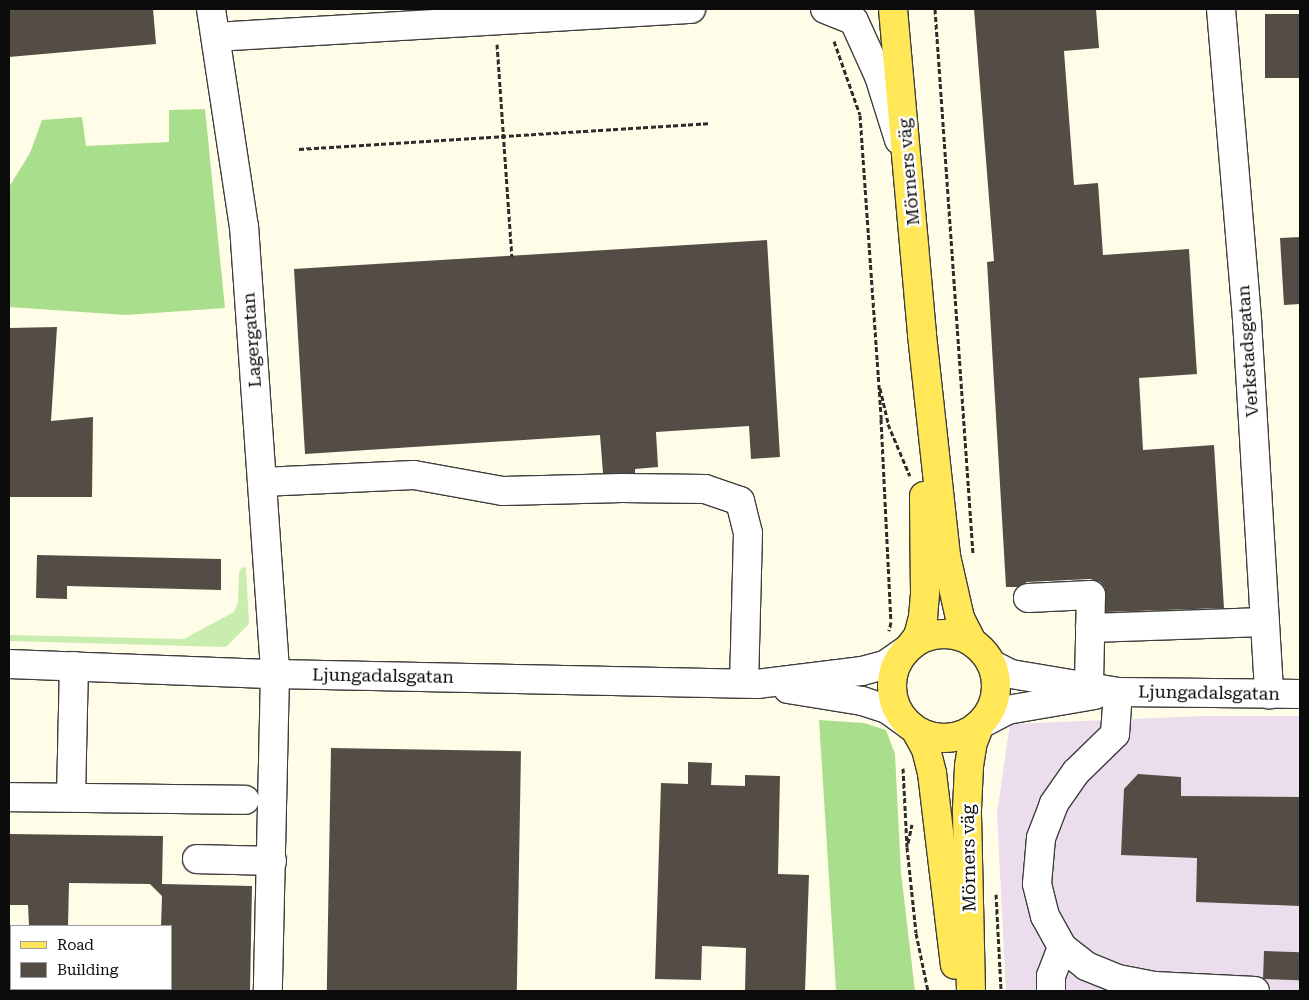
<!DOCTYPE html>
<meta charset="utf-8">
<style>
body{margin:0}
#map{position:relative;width:1309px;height:1000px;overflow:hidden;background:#fffde8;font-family:"Roboto Serif",serif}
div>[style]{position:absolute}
.industrial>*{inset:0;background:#ebddeb}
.green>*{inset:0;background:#c9edae}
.forest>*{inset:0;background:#a9df8c}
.building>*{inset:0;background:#544d46;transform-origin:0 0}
.path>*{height:3px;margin-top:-1.5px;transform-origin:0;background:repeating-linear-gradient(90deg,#2d2d2d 0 5px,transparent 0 7.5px)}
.roads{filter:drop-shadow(1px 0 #3e3e3e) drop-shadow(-1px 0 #3e3e3e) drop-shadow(0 1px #3e3e3e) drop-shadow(0 -1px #3e3e3e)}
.minor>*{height:28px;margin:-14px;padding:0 14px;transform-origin:14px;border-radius:14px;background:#fff}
.major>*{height:28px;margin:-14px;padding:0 14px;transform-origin:14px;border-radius:14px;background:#ffe758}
.major>.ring{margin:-14px;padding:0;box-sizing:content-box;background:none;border:28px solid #ffe758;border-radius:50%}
span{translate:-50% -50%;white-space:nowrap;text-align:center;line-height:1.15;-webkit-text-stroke:5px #fff;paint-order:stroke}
.street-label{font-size:18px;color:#0b0b0b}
.frame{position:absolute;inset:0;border:10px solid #0b0b0b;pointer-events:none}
.legend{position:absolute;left:10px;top:925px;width:162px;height:65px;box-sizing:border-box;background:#fff;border:1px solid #9d9d9d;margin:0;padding:6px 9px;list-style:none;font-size:15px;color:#0b0b0b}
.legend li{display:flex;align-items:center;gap:10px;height:25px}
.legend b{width:25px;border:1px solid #9d9d9d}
</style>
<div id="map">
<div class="industrial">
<div style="clip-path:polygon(1204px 716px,1300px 716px,1300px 991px,1006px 991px,997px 813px,1010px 724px)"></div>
</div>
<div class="green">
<div style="clip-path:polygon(242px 567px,246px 568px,249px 624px,226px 647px,9px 641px,9px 635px,184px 639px,234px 612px,238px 603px,239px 572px)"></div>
</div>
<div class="forest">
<div style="clip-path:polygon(205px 109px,225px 308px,126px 315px,9px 307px,9px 187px,30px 153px,42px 120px,82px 117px,86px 146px,169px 142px,169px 110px)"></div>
<div style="clip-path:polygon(819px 720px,864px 723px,886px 730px,895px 754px,901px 873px,915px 991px,836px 991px)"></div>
</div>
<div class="building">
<div style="clip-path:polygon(9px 9px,153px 9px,156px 44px,9px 57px)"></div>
<div style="clip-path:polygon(974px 9px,1096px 9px,1099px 48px,1064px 51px,1074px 185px,1098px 183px,1103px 255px,1189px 249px,1197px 374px,1139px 378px,1143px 450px,1214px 445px,1224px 608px,1106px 612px,1105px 588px,1100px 582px,1090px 579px,1027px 582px,1018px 587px,1006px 587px,987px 262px,994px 261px)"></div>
<div style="left:1300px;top:14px;width:64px;height:35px;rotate:90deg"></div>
<div style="clip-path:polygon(1300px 237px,1300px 304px,1284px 305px,1280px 238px)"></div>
<div style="clip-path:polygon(767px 240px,780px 457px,751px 459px,749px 426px,656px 432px,658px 467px,635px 469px,635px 473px,603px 473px,600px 435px,305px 454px,294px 269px)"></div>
<div style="clip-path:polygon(57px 327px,51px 421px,93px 417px,92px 497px,9px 497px,9px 328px)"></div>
<div style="clip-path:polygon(37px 555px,221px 559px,221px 590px,67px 586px,67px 599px,36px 598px)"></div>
<div style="left:331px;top:748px;width:190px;height:243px;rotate:1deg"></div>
<div style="clip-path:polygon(688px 762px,712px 763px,711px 785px,745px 786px,745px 775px,780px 776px,778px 874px,809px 875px,805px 991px,745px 991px,746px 948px,702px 946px,701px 980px,655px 979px,661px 783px,688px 784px)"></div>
<div style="clip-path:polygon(1138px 774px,1181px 777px,1181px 796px,1300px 797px,1300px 906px,1196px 902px,1197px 858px,1121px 855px,1124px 789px)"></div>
<div style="clip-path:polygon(9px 834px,163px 836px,162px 884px,252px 886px,250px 991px,171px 991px,171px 926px,161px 926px,162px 896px,150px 884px,69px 883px,68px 926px,29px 926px,28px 905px,9px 905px)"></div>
<div style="left:1264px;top:951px;width:36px;height:28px;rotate:2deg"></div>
</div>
<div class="path">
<div style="left:935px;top:9px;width:546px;rotate:86.01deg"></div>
<div style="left:834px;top:41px;width:78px;rotate:70.6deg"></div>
<div style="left:860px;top:115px;width:305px;rotate:86deg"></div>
<div style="left:881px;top:419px;width:203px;rotate:87.2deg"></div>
<div style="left:891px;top:622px;width:9px;rotate:103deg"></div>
<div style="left:497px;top:44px;width:213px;rotate:86deg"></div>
<div style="left:299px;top:149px;width:410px;rotate:-3.6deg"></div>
<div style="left:880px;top:388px;width:37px;rotate:77deg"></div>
<div style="left:888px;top:424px;width:56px;rotate:67.1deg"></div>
<div style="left:903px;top:768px;width:79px;rotate:87.1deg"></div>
<div style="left:907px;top:847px;width:86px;rotate:84deg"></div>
<div style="left:916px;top:933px;width:59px;rotate:78.3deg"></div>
<div style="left:908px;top:843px;width:19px;rotate:-78deg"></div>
<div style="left:996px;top:894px;width:97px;rotate:87deg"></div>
</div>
<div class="roads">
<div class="minor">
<div style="left:211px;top:9px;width:219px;rotate:81.4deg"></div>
<div style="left:244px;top:226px;width:449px;rotate:86deg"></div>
<div style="left:275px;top:674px;width:317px;rotate:91.3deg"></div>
<div style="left:825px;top:9px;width:31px;rotate:22deg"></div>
<div style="left:854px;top:21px;width:60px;rotate:65.6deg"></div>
<div style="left:879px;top:76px;width:67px;rotate:72.6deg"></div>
<div style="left:1221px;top:9px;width:312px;rotate:85.2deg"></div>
<div style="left:1247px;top:320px;width:375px;rotate:86.6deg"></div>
<div style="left:216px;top:37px;width:476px;rotate:-3.4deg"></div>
<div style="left:262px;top:482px;width:152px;rotate:-2.6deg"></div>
<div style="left:414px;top:475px;width:90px;rotate:10.2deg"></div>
<div style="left:503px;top:491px;width:119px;rotate:-1.4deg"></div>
<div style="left:622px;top:488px;width:83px;rotate:0.7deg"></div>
<div style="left:705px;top:489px;width:37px;rotate:19deg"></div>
<div style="left:740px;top:501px;width:33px;rotate:76deg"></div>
<div style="left:748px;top:533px;width:150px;rotate:91.5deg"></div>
<div style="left:1028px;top:598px;width:63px;rotate:-2.7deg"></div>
<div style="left:1091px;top:595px;width:91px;rotate:91.3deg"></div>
<div style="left:1090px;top:628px;width:175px;rotate:-2deg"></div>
<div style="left:9px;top:664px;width:266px;rotate:2.2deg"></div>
<div style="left:275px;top:674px;width:482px;rotate:1.2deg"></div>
<div style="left:757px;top:684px;width:106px;rotate:-7.1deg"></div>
<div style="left:862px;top:671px;width:24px;rotate:-15deg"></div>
<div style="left:885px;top:665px;width:24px;rotate:-35deg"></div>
<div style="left:993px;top:665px;width:20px;rotate:27deg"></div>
<div style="left:1011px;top:674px;width:109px;rotate:9.5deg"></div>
<div style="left:1118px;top:692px;width:182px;rotate:0.6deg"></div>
<div style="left:788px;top:689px;width:75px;rotate:9.2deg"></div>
<div style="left:862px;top:701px;width:26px;rotate:18deg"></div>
<div style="left:887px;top:709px;width:29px;rotate:36deg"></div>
<div style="left:1118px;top:692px;width:42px;rotate:94.1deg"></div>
<div style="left:1115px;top:734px;width:54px;rotate:135.7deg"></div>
<div style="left:1076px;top:772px;width:39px;rotate:125deg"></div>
<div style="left:1054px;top:804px;width:36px;rotate:111deg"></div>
<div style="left:1041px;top:838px;width:46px;rotate:95deg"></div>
<div style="left:1037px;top:884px;width:33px;rotate:76deg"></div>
<div style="left:1045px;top:916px;width:35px;rotate:61deg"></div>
<div style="left:1062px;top:947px;width:31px;rotate:38deg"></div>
<div style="left:1086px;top:966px;width:35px;rotate:22deg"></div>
<div style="left:1118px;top:979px;width:37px;rotate:11deg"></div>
<div style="left:1154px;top:986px;width:101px;rotate:2.8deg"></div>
<div style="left:983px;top:723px;width:27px;rotate:-28deg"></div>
<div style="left:1007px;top:710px;width:89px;rotate:-9.7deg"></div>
<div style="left:9px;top:797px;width:236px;rotate:0.7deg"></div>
<div style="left:71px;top:797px;width:131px;rotate:-88.7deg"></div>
<div style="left:197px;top:859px;width:75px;rotate:1.5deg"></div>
<div style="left:1051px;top:991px;width:15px;rotate:-90deg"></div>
<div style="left:1051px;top:976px;width:31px;rotate:-69deg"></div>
</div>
<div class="major">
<div style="left:893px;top:9px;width:327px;rotate:84.9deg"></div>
<div style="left:922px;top:335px;width:222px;rotate:83.8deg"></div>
<div style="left:946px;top:556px;width:64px;rotate:77.3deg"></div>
<div style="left:960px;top:618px;width:27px;rotate:63deg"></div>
<div class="ring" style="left:892px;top:634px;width:76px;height:76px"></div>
<div style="left:912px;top:644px;width:10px;rotate:-53deg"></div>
<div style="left:918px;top:636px;width:20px;rotate:-75deg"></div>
<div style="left:923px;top:617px;width:25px;rotate:-85deg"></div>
<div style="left:925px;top:592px;width:96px;rotate:-90.6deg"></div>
<div style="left:916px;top:731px;width:21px;rotate:61deg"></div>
<div style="left:926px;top:749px;width:25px;rotate:76deg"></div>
<div style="left:932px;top:773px;width:193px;rotate:83.2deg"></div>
<div style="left:971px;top:991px;width:182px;rotate:-91.3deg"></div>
<div style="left:967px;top:809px;width:43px;rotate:-87.3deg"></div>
<div style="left:969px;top:766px;width:24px;rotate:-81deg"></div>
<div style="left:973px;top:742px;width:16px;rotate:-68deg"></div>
</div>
</div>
<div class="street-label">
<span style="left:909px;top:172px;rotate:-95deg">Mörners väg</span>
<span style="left:252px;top:340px;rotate:-94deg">Lagergatan</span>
<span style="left:1248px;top:351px;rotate:-94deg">Verkstadsgatan</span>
<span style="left:383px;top:676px;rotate:1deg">Ljungadalsgatan</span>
<span style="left:1209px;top:693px;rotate:1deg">Ljungadalsgatan</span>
<span style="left:969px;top:858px;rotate:-91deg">Mörners väg</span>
</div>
<div class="frame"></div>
<ul class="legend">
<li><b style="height:6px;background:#ffe758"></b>Road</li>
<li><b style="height:14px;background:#544d46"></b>Building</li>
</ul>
</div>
